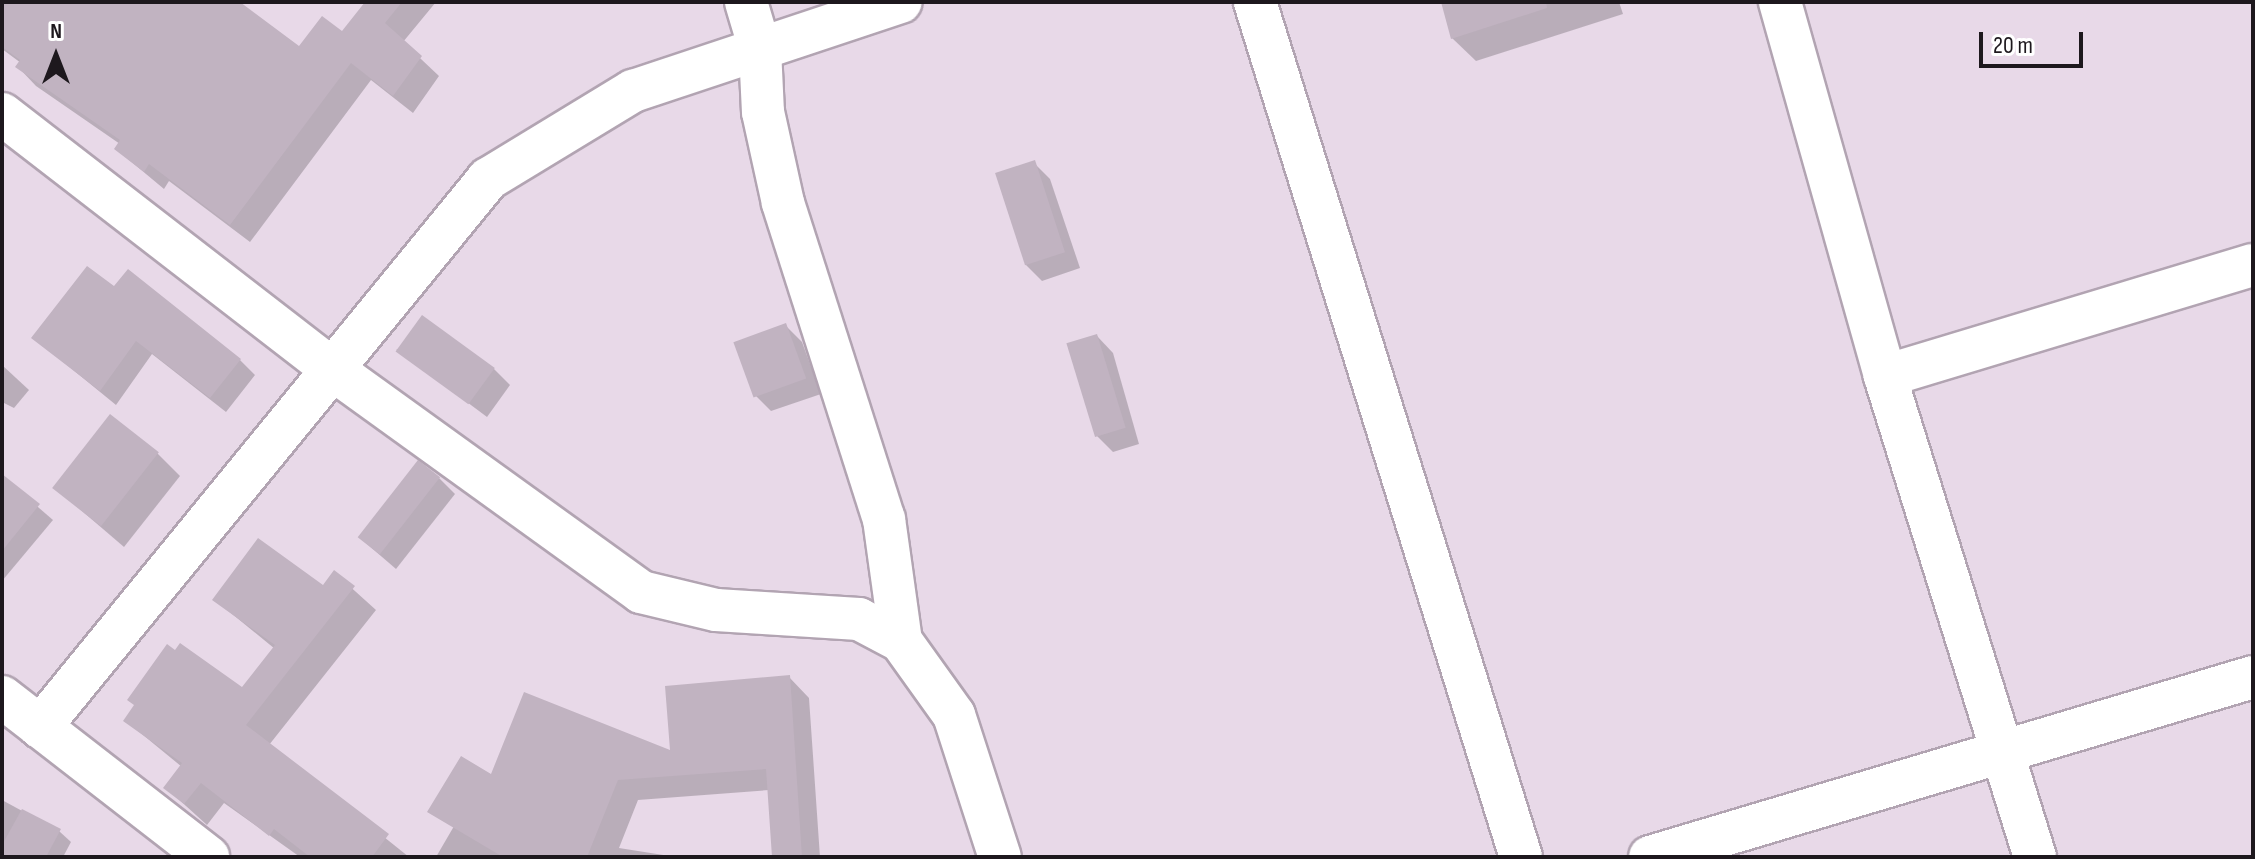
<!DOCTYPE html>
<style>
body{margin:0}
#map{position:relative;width:2255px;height:859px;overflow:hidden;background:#e8d9e8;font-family:"Sofia Sans Condensed",sans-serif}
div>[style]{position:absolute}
.shadow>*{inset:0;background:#0003}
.building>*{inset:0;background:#c1b3c1;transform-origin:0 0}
.roads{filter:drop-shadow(2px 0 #b2a4b2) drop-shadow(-2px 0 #b2a4b2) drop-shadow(0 2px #b2a4b2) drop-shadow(0 -2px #b2a4b2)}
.minor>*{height:42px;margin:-21px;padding:0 21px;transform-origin:21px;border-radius:21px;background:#fff}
span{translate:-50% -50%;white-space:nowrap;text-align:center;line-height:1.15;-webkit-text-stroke:7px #fff;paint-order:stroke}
.frame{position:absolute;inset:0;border:4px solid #1d181d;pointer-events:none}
.north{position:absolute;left:16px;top:16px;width:80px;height:80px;-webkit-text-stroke:6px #fff;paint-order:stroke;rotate:0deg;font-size:22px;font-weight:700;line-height:32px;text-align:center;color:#1d181d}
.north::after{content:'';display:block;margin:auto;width:28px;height:36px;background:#1d181d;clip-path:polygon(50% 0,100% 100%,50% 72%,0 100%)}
.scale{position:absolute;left:1979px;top:32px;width:104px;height:36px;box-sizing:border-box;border:4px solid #1d181d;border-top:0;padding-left:10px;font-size:24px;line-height:28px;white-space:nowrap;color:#1d181d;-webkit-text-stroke:6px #fff;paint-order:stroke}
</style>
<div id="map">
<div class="shadow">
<div style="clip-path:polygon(2px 2px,237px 2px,299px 48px,342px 34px,367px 2px,436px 2px,403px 42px,439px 76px,413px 113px,371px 80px,250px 242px,169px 181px,164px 189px,116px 149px,120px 144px,36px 86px,18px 67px,21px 63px,2px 49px)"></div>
<div style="clip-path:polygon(1460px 2px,1619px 2px,1623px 14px,1476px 61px,1452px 38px)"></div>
<div style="clip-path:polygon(1034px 163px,1050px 179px,1080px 268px,1042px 281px,1026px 265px)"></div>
<div style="clip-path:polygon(114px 289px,240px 360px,255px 375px,226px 412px,152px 354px,116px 405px,34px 338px)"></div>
<div style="clip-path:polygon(786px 326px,802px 342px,821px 394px,771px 411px,755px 395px)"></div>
<div style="clip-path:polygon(1097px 336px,1113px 353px,1139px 444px,1113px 452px,1097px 436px)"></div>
<div style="clip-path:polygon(396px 349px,494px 369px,510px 385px,487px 417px)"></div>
<div style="clip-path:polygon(2px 365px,29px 390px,14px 408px,2px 402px)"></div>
<div style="clip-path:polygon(157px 453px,180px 476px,124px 547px,54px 487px)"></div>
<div style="clip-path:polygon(2px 476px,53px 520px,2px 581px)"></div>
<div style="clip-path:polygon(439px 478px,455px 494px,396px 569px,360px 538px)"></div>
<div style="clip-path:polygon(335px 573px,376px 610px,269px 745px,409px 857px,300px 857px,224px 803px,207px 825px,165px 787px,182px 767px,126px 721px,243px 690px,275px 649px,215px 600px,323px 587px)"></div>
<div style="clip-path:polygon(789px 677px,809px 698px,820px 857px,774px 857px,769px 790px,638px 800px,619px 848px,676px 857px,436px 857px,485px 773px,492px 777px,672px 753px)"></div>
<div style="clip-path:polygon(2px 800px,59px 831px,71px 842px,63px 857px,2px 857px)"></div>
</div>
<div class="building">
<div style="clip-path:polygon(2px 2px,240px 2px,299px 46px,322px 16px,342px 31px,365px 2px,402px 2px,385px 23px,422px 56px,393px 96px,351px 63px,230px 225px,149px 164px,144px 172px,114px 149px,120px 140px,15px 67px,20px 60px,2px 47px)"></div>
<div style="clip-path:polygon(1441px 2px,1546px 2px,1547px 8px,1451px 39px)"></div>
<div style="left:1035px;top:160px;width:97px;height:42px;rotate:72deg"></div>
<div style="clip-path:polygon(87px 266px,114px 286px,128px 269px,241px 359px,210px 398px,136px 341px,100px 391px,31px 338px)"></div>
<div style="left:422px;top:315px;width:90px;height:45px;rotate:36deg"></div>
<div style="left:786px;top:323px;width:59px;height:56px;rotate:70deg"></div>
<div style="left:1097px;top:334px;width:98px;height:32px;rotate:73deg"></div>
<div style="left:110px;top:414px;width:62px;height:94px;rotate:38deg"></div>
<div style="left:418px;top:460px;width:28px;height:98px;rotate:38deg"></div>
<div style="clip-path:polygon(2px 474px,40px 504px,2px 551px)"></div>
<div style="clip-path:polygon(258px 538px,323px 585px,334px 570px,355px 586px,246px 725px,389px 834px,372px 857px,310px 857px,274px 829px,269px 836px,201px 783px,184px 804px,163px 788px,182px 763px,123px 721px,134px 705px,127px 700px,167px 644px,175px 650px,180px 643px,242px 687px,275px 645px,212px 600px)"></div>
<div style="clip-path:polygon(790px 675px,802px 857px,772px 857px,766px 769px,618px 780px,587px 857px,503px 857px,427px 812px,461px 756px,491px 774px,524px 692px,670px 750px,665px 686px)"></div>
<div style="clip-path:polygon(22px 809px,61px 829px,46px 857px,2px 857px,2px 845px)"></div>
</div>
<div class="roads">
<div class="minor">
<div style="left:746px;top:2px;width:49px;rotate:73.4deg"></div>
<div style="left:760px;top:49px;width:63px;rotate:87.3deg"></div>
<div style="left:763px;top:112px;width:93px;rotate:77.6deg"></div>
<div style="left:783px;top:203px;width:332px;rotate:72.3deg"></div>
<div style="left:884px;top:519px;width:123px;rotate:82.1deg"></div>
<div style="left:1255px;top:2px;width:895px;rotate:72.72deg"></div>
<div style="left:1780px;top:2px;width:388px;rotate:74.3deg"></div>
<div style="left:1885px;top:376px;width:504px;rotate:72.68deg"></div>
<div style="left:2px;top:114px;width:417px;rotate:37.7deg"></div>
<div style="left:332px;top:369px;width:381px;rotate:35.8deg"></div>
<div style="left:641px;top:592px;width:77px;rotate:13.5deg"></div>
<div style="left:716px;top:610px;width:143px;rotate:3.6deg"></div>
<div style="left:859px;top:619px;width:47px;rotate:27.6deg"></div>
<div style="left:901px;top:641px;width:91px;rotate:54.4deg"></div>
<div style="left:954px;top:715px;width:149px;rotate:72.1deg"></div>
<div style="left:1885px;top:376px;width:384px;rotate:-16.8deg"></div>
<div style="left:2px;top:697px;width:261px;rotate:37.8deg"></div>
<div style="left:40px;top:727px;width:708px;rotate:-50.73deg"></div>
<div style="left:488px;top:179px;width:170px;rotate:-31.3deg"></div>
<div style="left:633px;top:91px;width:282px;rotate:-18.4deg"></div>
<div style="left:1650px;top:857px;width:629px;rotate:-16.62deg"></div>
</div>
</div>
<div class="frame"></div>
<div class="north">N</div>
<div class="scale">20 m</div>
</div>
